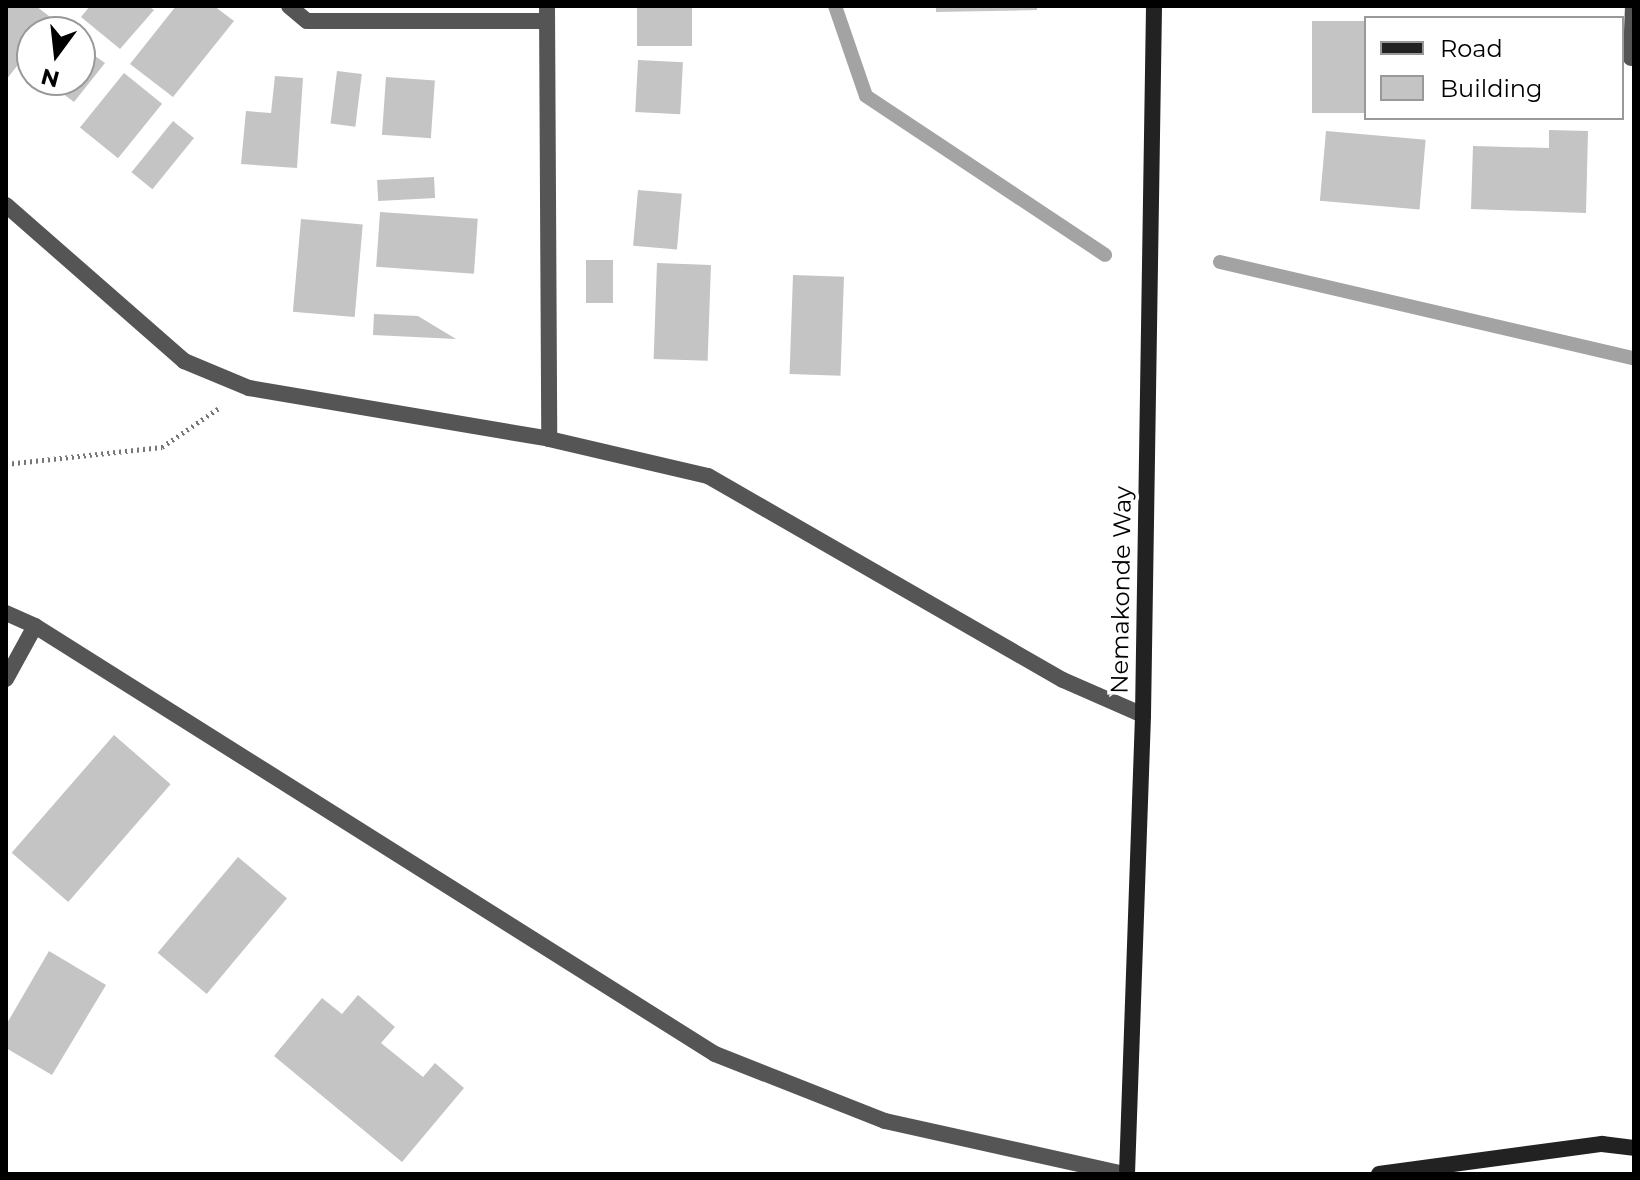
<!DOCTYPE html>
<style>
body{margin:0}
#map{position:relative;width:1640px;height:1180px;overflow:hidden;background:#fff;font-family:Montserrat,sans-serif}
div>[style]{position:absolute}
.stream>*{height:14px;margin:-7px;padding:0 7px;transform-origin:7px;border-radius:7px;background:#a3a3a3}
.building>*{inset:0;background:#c4c4c4;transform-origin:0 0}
.path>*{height:5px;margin-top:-2.5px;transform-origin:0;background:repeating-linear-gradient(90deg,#777 0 2px,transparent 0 6px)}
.lane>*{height:16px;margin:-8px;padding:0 8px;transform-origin:8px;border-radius:8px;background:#555}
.street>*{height:16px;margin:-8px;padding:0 8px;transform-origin:8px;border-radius:8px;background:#555}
.secondary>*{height:16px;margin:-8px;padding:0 8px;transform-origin:8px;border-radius:8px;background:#222}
span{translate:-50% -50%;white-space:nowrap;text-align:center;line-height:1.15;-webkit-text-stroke:7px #fff;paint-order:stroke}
.street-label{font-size:24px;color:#000}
.frame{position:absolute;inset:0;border:8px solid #000;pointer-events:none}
.legend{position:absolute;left:1364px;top:16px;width:260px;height:104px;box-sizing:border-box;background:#fff;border:2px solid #999;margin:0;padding:10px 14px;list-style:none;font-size:24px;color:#000}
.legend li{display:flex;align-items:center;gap:16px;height:40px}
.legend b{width:40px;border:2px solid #999}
.north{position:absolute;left:16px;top:16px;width:80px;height:80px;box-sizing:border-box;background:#fff;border:2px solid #999;border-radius:50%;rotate:195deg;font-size:22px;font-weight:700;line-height:32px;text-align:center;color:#000}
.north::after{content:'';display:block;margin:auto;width:28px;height:36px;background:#000;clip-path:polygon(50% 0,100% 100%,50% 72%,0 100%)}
</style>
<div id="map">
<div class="stream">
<div style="left:835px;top:6px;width:95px;rotate:71deg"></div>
<div style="left:866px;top:96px;width:287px;rotate:33.6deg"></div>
<div style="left:1220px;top:262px;width:425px;rotate:13.1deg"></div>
</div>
<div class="building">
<div style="clip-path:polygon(6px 6px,36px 6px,54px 20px,44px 32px,32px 32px,32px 47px,6px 80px)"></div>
<div style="clip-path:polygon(90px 6px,148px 6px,154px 10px,120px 49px,81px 17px)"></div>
<div style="clip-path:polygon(176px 6px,214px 6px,234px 21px,173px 97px,130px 64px)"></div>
<div style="left:637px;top:6px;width:55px;height:40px"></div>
<div style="clip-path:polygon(936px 6px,1037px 6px,1037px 10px,936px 12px)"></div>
<div style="left:1312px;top:21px;width:54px;height:92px"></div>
<div style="clip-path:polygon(84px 48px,105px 63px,74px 102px,54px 87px,59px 80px,80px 80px)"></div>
<div style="left:638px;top:60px;width:45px;height:52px;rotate:3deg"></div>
<div style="left:337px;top:71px;width:25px;height:53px;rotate:7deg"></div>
<div style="left:124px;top:73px;width:49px;height:70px;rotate:39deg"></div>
<div style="clip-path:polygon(275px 76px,303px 78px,297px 168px,241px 164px,246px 111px,271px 113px)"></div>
<div style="left:386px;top:77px;width:49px;height:58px;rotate:4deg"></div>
<div style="left:173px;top:121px;width:27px;height:66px;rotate:39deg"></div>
<div style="clip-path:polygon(1549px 130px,1588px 131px,1586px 213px,1471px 209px,1473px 146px,1549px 148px)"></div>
<div style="left:1326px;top:131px;width:100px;height:70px;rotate:5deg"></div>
<div style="left:434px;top:177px;width:21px;height:57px;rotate:87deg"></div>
<div style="left:638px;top:190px;width:44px;height:56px;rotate:5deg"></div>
<div style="left:380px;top:212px;width:98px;height:55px;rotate:4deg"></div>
<div style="left:301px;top:219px;width:62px;height:93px;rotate:5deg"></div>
<div style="left:586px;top:260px;width:27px;height:43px"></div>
<div style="left:657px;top:263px;width:54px;height:96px;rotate:2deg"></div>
<div style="left:793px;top:275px;width:51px;height:99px;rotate:2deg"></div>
<div style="clip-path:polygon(374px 314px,418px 316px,456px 339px,373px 335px)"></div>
<div style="left:114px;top:735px;width:75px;height:156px;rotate:41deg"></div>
<div style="left:238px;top:857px;width:64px;height:125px;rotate:40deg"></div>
<div style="clip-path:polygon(49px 951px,106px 985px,52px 1075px,6px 1048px,6px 1025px)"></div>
<div style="clip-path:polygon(358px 995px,395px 1027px,381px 1043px,423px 1077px,435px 1063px,464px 1088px,402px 1162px,274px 1056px,322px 998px,342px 1014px)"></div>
</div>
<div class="path">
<div style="left:6px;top:464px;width:157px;rotate:-6.2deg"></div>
<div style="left:162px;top:447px;width:69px;rotate:-34.4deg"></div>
</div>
<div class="lane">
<div style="left:6px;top:679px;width:60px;rotate:-61.3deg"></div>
</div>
<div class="street">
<div style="left:289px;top:6px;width:23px;rotate:40deg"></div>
<div style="left:307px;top:21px;width:240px"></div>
<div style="left:547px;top:6px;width:433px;rotate:89.7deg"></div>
<div style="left:1631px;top:58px;width:52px;rotate:-87.8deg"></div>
<div style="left:6px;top:205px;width:237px;rotate:41.2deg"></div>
<div style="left:184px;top:361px;width:70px;rotate:22.6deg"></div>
<div style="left:249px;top:388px;width:304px;rotate:9.6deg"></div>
<div style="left:549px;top:439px;width:163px;rotate:13.1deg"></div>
<div style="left:708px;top:476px;width:409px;rotate:29.9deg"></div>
<div style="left:1063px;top:680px;width:87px;rotate:23.6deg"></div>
<div style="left:6px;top:613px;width:32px;rotate:24deg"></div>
<div style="left:35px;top:626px;width:803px;rotate:32.19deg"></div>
<div style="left:715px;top:1054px;width:183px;rotate:21.5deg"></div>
<div style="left:885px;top:1121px;width:245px;rotate:12.5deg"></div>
</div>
<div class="secondary">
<div style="left:1127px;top:1174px;width:459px;rotate:-88deg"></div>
<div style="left:1143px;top:715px;width:709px;rotate:-89.11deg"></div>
<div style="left:1379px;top:1174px;width:225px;rotate:-7.7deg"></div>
<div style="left:1602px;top:1144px;width:32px;rotate:7deg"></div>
</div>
<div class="street-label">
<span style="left:1121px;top:590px;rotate:-89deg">Nemakonde Way</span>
</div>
<div class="frame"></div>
<ul class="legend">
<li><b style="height:10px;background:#222"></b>Road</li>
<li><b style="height:22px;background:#c4c4c4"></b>Building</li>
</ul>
<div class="north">N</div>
</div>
